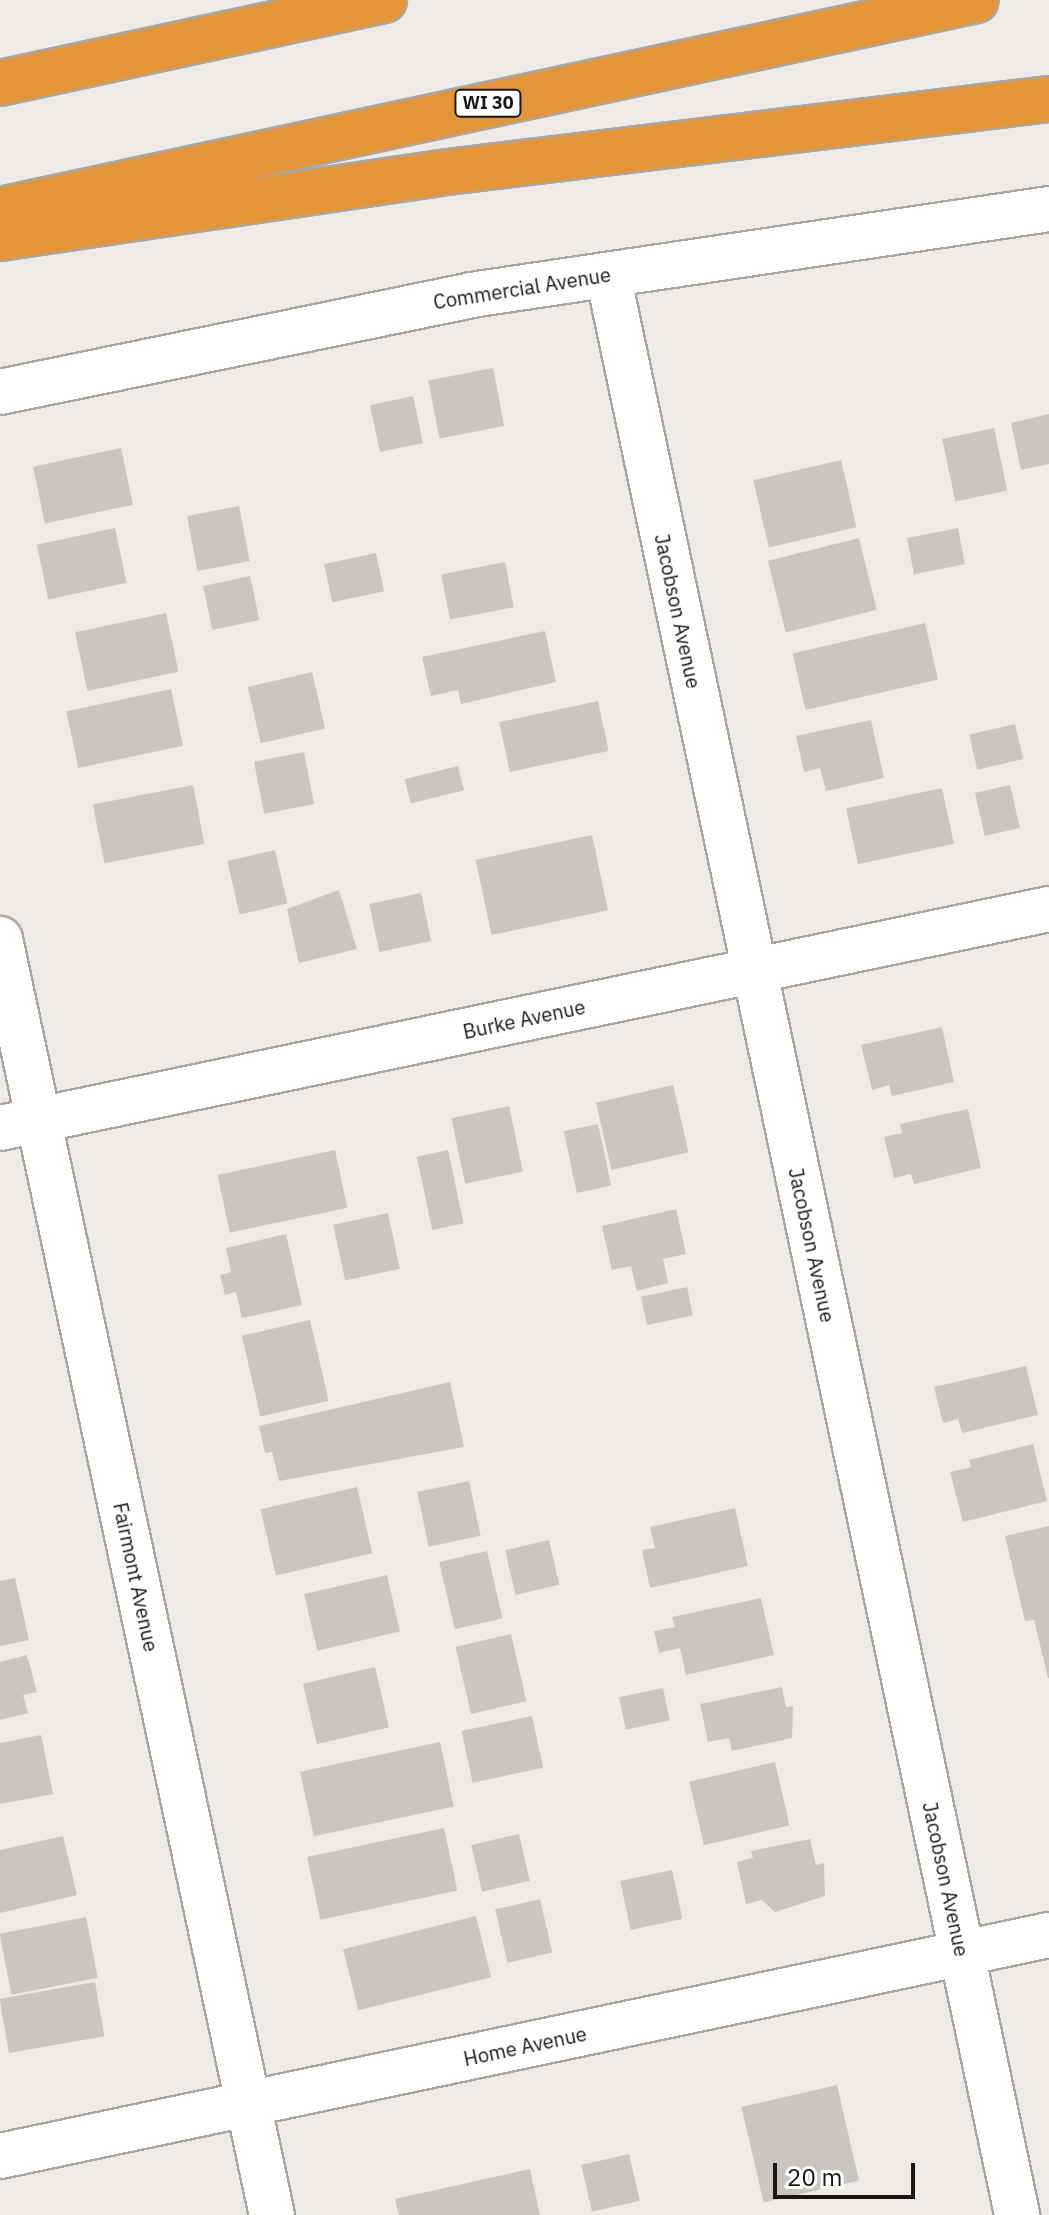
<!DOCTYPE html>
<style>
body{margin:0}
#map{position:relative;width:1049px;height:2215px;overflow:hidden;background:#eeebe6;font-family:"IBM Plex Sans",sans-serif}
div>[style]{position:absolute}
.building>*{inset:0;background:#c9c6c2;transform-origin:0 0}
.roads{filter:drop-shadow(2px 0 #aaa7a3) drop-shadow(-2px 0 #aaa7a3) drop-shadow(0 2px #aaa7a3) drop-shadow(0 -2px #aaa7a3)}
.minor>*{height:44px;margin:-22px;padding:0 22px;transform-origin:22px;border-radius:22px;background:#fff}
.motorway>*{height:44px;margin:-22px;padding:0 22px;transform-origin:22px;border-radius:22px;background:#e49537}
span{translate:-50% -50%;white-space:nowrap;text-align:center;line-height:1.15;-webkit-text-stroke:7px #fff;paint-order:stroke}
.shield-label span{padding:2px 6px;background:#fff;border:2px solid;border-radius:6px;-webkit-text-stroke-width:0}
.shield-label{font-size:18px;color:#181716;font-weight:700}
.street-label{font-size:20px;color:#181716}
.scale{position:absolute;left:773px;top:2163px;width:142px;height:36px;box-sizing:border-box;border:4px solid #181716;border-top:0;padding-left:10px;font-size:24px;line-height:28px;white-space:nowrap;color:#181716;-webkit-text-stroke:6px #fff;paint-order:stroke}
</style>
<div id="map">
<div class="building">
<div style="left:493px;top:368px;width:59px;height:66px;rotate:79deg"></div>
<div style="left:413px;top:396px;width:48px;height:44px;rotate:78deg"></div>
<div style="clip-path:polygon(1049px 414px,1049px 464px,1021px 470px,1011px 423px)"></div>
<div style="left:994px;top:428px;width:64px;height:53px;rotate:78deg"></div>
<div style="left:121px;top:448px;width:58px;height:90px;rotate:78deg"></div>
<div style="left:841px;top:460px;width:69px;height:90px;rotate:77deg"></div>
<div style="left:239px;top:506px;width:56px;height:53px;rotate:79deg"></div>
<div style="left:115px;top:528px;width:56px;height:80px;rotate:78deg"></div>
<div style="left:958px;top:528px;width:37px;height:52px;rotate:79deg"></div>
<div style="left:859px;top:538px;width:74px;height:94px;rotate:76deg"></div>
<div style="left:376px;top:553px;width:39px;height:53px;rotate:78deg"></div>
<div style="left:505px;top:562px;width:46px;height:65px;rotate:79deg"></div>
<div style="left:250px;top:576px;width:45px;height:48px;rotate:78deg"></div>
<div style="left:166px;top:613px;width:60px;height:93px;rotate:78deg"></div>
<div style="left:925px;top:623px;width:58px;height:136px;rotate:77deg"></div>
<div style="clip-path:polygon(545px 631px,556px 682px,461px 704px,458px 690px,431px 696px,422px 657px)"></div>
<div style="left:312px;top:672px;width:58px;height:66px;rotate:77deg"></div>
<div style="left:171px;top:689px;width:58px;height:107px;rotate:78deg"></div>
<div style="left:598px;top:701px;width:51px;height:101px;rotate:78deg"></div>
<div style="clip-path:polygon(871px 720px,884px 778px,826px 791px,820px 768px,804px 772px,796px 736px)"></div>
<div style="left:1015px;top:724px;width:36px;height:47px;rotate:77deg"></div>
<div style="left:304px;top:752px;width:53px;height:51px;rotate:79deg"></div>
<div style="left:458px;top:766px;width:25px;height:55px;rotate:76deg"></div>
<div style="left:193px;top:785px;width:60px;height:102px;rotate:79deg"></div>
<div style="left:1010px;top:785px;width:44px;height:36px;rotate:77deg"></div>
<div style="left:942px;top:788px;width:57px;height:98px;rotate:78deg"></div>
<div style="left:592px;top:835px;width:77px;height:119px;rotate:78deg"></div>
<div style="left:275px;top:850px;width:55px;height:49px;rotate:77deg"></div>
<div style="clip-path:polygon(339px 890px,357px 949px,299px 963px,287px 909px)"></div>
<div style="left:421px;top:893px;width:49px;height:53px;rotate:78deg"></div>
<div style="clip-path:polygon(942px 1027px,954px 1082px,892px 1096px,889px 1085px,872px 1090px,861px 1045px)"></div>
<div style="left:673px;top:1085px;width:69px;height:79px;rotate:77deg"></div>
<div style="left:509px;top:1106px;width:67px;height:59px;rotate:78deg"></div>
<div style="clip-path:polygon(968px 1109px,981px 1168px,914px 1184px,911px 1174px,894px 1178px,884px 1137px,902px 1133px,900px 1124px)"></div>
<div style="left:598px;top:1124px;width:63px;height:35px;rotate:78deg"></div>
<div style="left:335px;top:1150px;width:59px;height:120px;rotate:78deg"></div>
<div style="left:448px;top:1150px;width:75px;height:32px;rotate:78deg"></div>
<div style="clip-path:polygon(676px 1209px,686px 1254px,663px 1259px,668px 1283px,637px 1291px,631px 1266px,612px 1270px,602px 1226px)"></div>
<div style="left:388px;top:1213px;width:57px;height:56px;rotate:78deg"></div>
<div style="clip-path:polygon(286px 1234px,302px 1305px,242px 1318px,236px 1292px,225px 1295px,220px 1275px,231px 1272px,226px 1248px)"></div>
<div style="left:687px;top:1287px;width:29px;height:47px;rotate:78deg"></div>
<div style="left:310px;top:1320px;width:83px;height:70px;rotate:77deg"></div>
<div style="clip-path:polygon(1026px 1366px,1038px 1415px,962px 1433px,958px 1419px,943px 1423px,934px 1387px)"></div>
<div style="clip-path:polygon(450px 1382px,464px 1447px,279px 1481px,272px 1452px,265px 1453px,259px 1426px)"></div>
<div style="clip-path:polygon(1033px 1444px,1047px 1501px,963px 1522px,950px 1472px,971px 1467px,969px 1460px)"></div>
<div style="left:469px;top:1481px;width:56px;height:53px;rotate:78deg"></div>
<div style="left:357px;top:1487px;width:68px;height:99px;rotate:77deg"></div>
<div style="clip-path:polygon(735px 1508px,748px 1566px,650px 1588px,642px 1550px,655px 1548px,650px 1527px)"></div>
<div style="clip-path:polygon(1049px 1526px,1049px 1678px,1048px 1678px,1034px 1620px,1025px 1621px,1005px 1536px)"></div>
<div style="left:549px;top:1540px;width:46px;height:45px;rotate:77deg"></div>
<div style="left:487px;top:1551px;width:69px;height:49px;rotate:77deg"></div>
<div style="left:387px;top:1575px;width:58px;height:85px;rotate:77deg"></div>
<div style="clip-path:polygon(15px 1578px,29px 1640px,0 1646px,0 1581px)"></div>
<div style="clip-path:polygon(761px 1598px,774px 1655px,686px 1675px,680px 1648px,659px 1653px,654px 1631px,675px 1627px,672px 1617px)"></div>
<div style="left:511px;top:1634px;width:69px;height:57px;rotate:77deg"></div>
<div style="clip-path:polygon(27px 1655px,37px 1692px,23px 1695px,28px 1713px,0 1720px,0 1662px)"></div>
<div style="left:375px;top:1667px;width:62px;height:74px;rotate:77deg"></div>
<div style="clip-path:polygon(782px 1687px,786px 1707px,793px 1706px,792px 1738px,732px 1751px,729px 1738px,708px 1742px,700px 1704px)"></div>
<div style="left:663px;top:1688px;width:33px;height:45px;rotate:78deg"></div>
<div style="left:532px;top:1716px;width:53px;height:72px;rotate:78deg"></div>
<div style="clip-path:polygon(41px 1735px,53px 1794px,0 1804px,0 1743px)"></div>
<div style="left:440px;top:1742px;width:66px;height:143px;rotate:78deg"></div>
<div style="left:775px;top:1762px;width:65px;height:88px;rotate:77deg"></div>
<div style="left:444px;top:1828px;width:64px;height:140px;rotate:78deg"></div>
<div style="left:519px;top:1834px;width:48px;height:49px;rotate:77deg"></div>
<div style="clip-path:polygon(63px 1836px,77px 1895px,0 1913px,0 1850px)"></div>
<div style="clip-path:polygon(810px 1839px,816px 1865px,824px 1863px,825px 1896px,775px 1912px,762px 1900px,746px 1904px,737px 1862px,753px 1858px,751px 1851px)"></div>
<div style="left:672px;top:1870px;width:50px;height:53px;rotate:78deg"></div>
<div style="left:540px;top:1899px;width:55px;height:46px;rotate:77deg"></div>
<div style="left:476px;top:1916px;width:63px;height:137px;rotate:76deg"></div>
<div style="left:86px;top:1917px;width:62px;height:88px;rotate:79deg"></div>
<div style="left:95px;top:1982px;width:55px;height:97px;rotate:80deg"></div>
<div style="left:837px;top:2085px;width:98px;height:98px;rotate:77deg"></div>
<div style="left:629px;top:2154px;width:48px;height:49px;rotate:77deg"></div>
<div style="clip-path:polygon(530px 2169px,540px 2215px,399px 2215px,395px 2199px)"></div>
</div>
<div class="roads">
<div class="minor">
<div style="left:608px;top:275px;width:1983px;rotate:78.09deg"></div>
<div style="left:0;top:392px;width:481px;rotate:-11.6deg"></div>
<div style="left:471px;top:295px;width:584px;rotate:-8.46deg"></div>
<div style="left:0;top:939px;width:1305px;rotate:77.97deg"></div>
<div style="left:0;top:1128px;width:1072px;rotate:-11.79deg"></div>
<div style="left:0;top:2156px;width:1072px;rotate:-11.9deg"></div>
</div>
<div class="motorway">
<div style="left:0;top:83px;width:393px;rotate:-12.2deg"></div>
<div style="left:0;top:210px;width:998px;rotate:-12.14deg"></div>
<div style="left:0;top:238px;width:444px;rotate:-8.4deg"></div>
<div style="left:439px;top:173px;width:614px;rotate:-6.92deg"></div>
</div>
</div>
<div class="shield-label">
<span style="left:488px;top:103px">WI 30</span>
</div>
<div class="street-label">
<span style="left:522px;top:288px;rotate:-9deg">Commercial Avenue</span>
<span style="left:678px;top:611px;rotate:78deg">Jacobson Avenue</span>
<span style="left:524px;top:1019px;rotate:-12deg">Burke Avenue</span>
<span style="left:812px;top:1245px;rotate:78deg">Jacobson Avenue</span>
<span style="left:136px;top:1577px;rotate:78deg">Fairmont Avenue</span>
<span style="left:946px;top:1879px;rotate:78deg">Jacobson Avenue</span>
<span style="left:525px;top:2046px;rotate:-12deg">Home Avenue</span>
</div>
<div class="scale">20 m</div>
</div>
